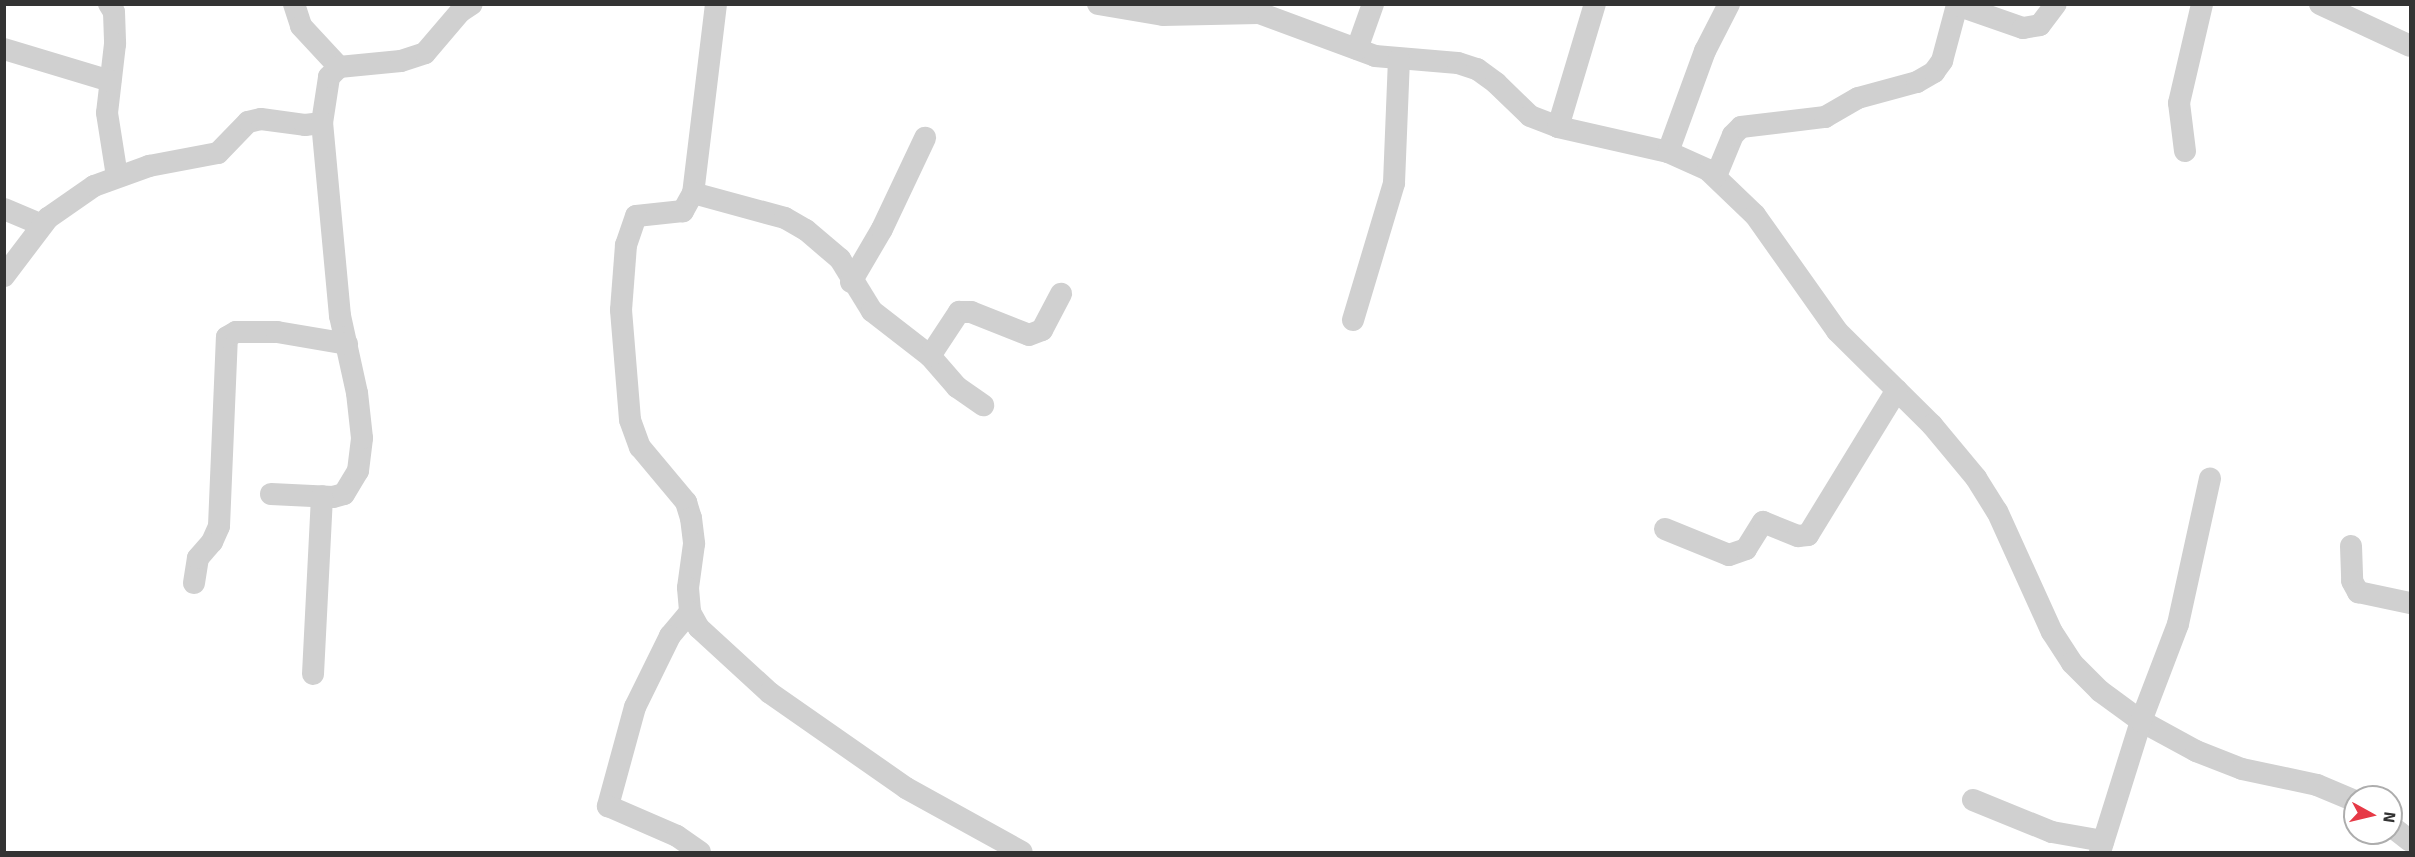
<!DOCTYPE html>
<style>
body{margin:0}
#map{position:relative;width:2415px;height:857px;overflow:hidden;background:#fff;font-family:Signika,sans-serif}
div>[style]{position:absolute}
.minor>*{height:22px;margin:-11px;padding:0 11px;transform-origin:11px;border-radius:11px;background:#d0d0d0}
span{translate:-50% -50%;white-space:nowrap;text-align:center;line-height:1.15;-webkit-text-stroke:6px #fff;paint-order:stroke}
.frame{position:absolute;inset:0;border:6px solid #333;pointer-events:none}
.north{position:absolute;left:2343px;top:785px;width:60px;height:60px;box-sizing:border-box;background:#fff;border:2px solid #adadad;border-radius:50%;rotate:98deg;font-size:16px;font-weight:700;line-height:24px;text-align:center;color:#333}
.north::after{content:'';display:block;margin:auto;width:21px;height:27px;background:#e63946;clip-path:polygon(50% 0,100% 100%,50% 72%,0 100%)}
</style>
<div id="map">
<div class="minor">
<div style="left:109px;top:4px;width:9px;rotate:58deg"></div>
<div style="left:114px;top:12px;width:32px;rotate:88deg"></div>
<div style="left:115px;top:44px;width:69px;rotate:96.6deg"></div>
<div style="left:107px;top:113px;width:64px;rotate:81deg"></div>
<div style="left:294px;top:4px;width:23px;rotate:72deg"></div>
<div style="left:301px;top:26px;width:56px;rotate:47.2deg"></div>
<div style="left:716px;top:4px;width:190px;rotate:96.9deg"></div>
<div style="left:693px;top:193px;width:21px;rotate:119deg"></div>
<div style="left:683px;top:211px;width:47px;rotate:173.9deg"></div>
<div style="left:636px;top:216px;width:31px;rotate:109deg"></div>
<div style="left:626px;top:245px;width:65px;rotate:94.4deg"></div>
<div style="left:621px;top:310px;width:110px;rotate:85.3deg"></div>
<div style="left:630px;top:420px;width:29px;rotate:70deg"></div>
<div style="left:640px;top:447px;width:72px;rotate:50.1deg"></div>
<div style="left:686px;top:502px;width:17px;rotate:73deg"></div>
<div style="left:691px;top:518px;width:26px;rotate:83deg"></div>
<div style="left:694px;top:544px;width:44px;rotate:97.8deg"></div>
<div style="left:688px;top:588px;width:24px;rotate:85deg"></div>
<div style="left:690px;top:612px;width:18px;rotate:61deg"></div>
<div style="left:699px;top:628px;width:96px;rotate:42.5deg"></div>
<div style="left:770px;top:693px;width:166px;rotate:34.9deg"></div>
<div style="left:906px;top:788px;width:132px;rotate:28.9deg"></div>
<div style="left:1098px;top:4px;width:66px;rotate:9.6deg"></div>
<div style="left:1163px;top:15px;width:96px;rotate:-1.2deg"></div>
<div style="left:1259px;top:13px;width:124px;rotate:20.3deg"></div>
<div style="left:1375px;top:56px;width:83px;rotate:4.8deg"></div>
<div style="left:1458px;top:63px;width:20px;rotate:18deg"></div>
<div style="left:1477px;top:69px;width:24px;rotate:36deg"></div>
<div style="left:1496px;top:83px;width:47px;rotate:44.1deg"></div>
<div style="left:1530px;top:116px;width:30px;rotate:21deg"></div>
<div style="left:1558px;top:127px;width:113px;rotate:12.8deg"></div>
<div style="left:1668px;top:152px;width:44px;rotate:24.2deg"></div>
<div style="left:1708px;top:170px;width:65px;rotate:43.8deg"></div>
<div style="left:1755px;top:215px;width:142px;rotate:54.7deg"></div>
<div style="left:1837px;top:331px;width:134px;rotate:44.7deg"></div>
<div style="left:1932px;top:425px;width:69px;rotate:50.3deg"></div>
<div style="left:1976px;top:478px;width:39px;rotate:58deg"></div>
<div style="left:1997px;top:511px;width:133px;rotate:65.6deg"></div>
<div style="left:2052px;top:632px;width:37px;rotate:57deg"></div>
<div style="left:2072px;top:663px;width:40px;rotate:45deg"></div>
<div style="left:2100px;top:691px;width:51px;rotate:36.2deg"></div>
<div style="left:2141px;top:721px;width:63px;rotate:28.6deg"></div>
<div style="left:2196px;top:751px;width:49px;rotate:21.4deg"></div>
<div style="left:2242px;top:769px;width:77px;rotate:12deg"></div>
<div style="left:2317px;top:785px;width:41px;rotate:22.8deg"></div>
<div style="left:2320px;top:4px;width:99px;rotate:25deg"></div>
<div style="left:4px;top:49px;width:111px;rotate:16.8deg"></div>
<div style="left:1357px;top:49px;width:48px;rotate:-70.4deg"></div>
<div style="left:1558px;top:127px;width:128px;rotate:-73.3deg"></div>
<div style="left:2185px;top:151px;width:48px;rotate:-97.1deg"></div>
<div style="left:2179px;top:103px;width:102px;rotate:-76.9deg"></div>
<div style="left:1668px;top:152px;width:108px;rotate:-69.9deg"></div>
<div style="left:1705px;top:51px;width:53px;rotate:-62.9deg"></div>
<div style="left:1716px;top:176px;width:44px;rotate:-67.5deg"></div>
<div style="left:1733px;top:135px;width:11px;rotate:-45deg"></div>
<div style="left:1741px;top:127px;width:85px;rotate:-6.8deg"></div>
<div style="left:1825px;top:117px;width:38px;rotate:-30deg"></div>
<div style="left:1858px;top:98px;width:61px;rotate:-15.2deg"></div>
<div style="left:1917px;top:82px;width:20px;rotate:-30deg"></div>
<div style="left:1934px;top:72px;width:14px;rotate:-54deg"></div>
<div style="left:1942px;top:61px;width:58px;rotate:-75deg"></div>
<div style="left:1957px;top:5px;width:70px;rotate:19.2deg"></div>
<div style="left:2023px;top:28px;width:17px;rotate:-10deg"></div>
<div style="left:2040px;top:25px;width:26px;rotate:-53deg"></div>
<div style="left:693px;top:193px;width:95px;rotate:15.2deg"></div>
<div style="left:785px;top:218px;width:24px;rotate:30deg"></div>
<div style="left:806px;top:230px;width:45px;rotate:40.5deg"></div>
<div style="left:840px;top:259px;width:61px;rotate:58.4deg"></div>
<div style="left:872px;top:311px;width:73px;rotate:37.8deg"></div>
<div style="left:930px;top:356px;width:41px;rotate:48.9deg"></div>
<div style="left:957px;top:387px;width:32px;rotate:35deg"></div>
<div style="left:4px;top:209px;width:41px;rotate:22.8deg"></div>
<div style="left:4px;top:276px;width:73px;rotate:-52.8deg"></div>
<div style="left:48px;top:218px;width:56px;rotate:-34.8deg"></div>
<div style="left:94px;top:186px;width:59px;rotate:-20deg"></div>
<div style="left:149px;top:166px;width:70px;rotate:-10.7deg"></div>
<div style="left:218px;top:153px;width:43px;rotate:-45.9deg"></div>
<div style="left:248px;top:122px;width:13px;rotate:-13deg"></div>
<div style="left:261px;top:119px;width:44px;rotate:7.8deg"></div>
<div style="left:305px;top:125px;width:17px;rotate:-7deg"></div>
<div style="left:322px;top:123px;width:47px;rotate:-81.3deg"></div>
<div style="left:329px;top:77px;width:14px;rotate:-45deg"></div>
<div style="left:339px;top:67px;width:62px;rotate:-5.5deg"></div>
<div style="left:401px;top:61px;width:25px;rotate:-18deg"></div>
<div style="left:425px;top:53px;width:54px;rotate:-49.5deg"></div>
<div style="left:460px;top:12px;width:14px;rotate:-34deg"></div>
<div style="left:851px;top:282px;width:61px;rotate:-59.7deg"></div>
<div style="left:882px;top:229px;width:101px;rotate:-64.7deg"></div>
<div style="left:1353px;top:320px;width:143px;rotate:-73.3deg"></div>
<div style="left:1394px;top:183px;width:124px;rotate:-87.7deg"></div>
<div style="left:930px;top:356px;width:53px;rotate:-56.6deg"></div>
<div style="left:959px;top:312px;width:12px"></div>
<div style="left:971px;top:312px;width:62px;rotate:21.6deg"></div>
<div style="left:1029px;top:335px;width:14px;rotate:-21deg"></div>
<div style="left:1042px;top:330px;width:41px;rotate:-62.2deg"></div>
<div style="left:271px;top:494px;width:62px;rotate:2.8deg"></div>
<div style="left:333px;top:497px;width:11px;rotate:-15deg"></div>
<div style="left:344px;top:494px;width:27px;rotate:-59deg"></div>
<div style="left:358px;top:471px;width:33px;rotate:-83deg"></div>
<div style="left:362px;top:438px;width:45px;rotate:-96.3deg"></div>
<div style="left:357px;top:393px;width:79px;rotate:-102.4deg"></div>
<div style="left:340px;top:316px;width:194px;rotate:-95.3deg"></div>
<div style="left:1665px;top:529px;width:69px;rotate:22.1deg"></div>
<div style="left:1729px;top:555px;width:18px;rotate:-19deg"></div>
<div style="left:1746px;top:549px;width:32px;rotate:-58deg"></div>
<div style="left:1763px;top:522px;width:38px;rotate:22deg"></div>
<div style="left:1798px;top:536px;width:10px;rotate:-6deg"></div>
<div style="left:1808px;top:535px;width:170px;rotate:-58.5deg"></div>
<div style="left:2351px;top:546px;width:35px;rotate:88deg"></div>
<div style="left:2352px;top:581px;width:13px;rotate:61deg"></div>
<div style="left:2358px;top:592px;width:53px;rotate:11.9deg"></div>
<div style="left:194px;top:583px;width:25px;rotate:-81deg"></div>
<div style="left:198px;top:558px;width:21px;rotate:-49deg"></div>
<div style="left:212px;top:542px;width:17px;rotate:-66deg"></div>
<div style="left:219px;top:526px;width:189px;rotate:-87.6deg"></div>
<div style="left:227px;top:337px;width:10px;rotate:-29deg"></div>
<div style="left:236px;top:332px;width:41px"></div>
<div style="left:277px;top:332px;width:71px;rotate:9.7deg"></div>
<div style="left:690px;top:612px;width:31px;rotate:130deg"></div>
<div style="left:670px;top:636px;width:79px;rotate:116.2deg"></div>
<div style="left:635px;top:707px;width:103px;rotate:105.3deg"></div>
<div style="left:608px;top:806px;width:75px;rotate:23.5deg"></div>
<div style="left:677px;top:836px;width:28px;rotate:35deg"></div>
<div style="left:313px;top:674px;width:178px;rotate:-87.1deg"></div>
<div style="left:1973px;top:800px;width:85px;rotate:22.1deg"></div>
<div style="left:2052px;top:832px;width:52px;rotate:10deg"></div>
<div style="left:2391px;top:826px;width:24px;rotate:38deg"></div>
<div style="left:2100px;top:852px;width:137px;rotate:-72.6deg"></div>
<div style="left:2141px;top:721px;width:104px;rotate:-69.1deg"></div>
<div style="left:2178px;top:624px;width:149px;rotate:-77.6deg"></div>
</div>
<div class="frame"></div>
<div class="north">N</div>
</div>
